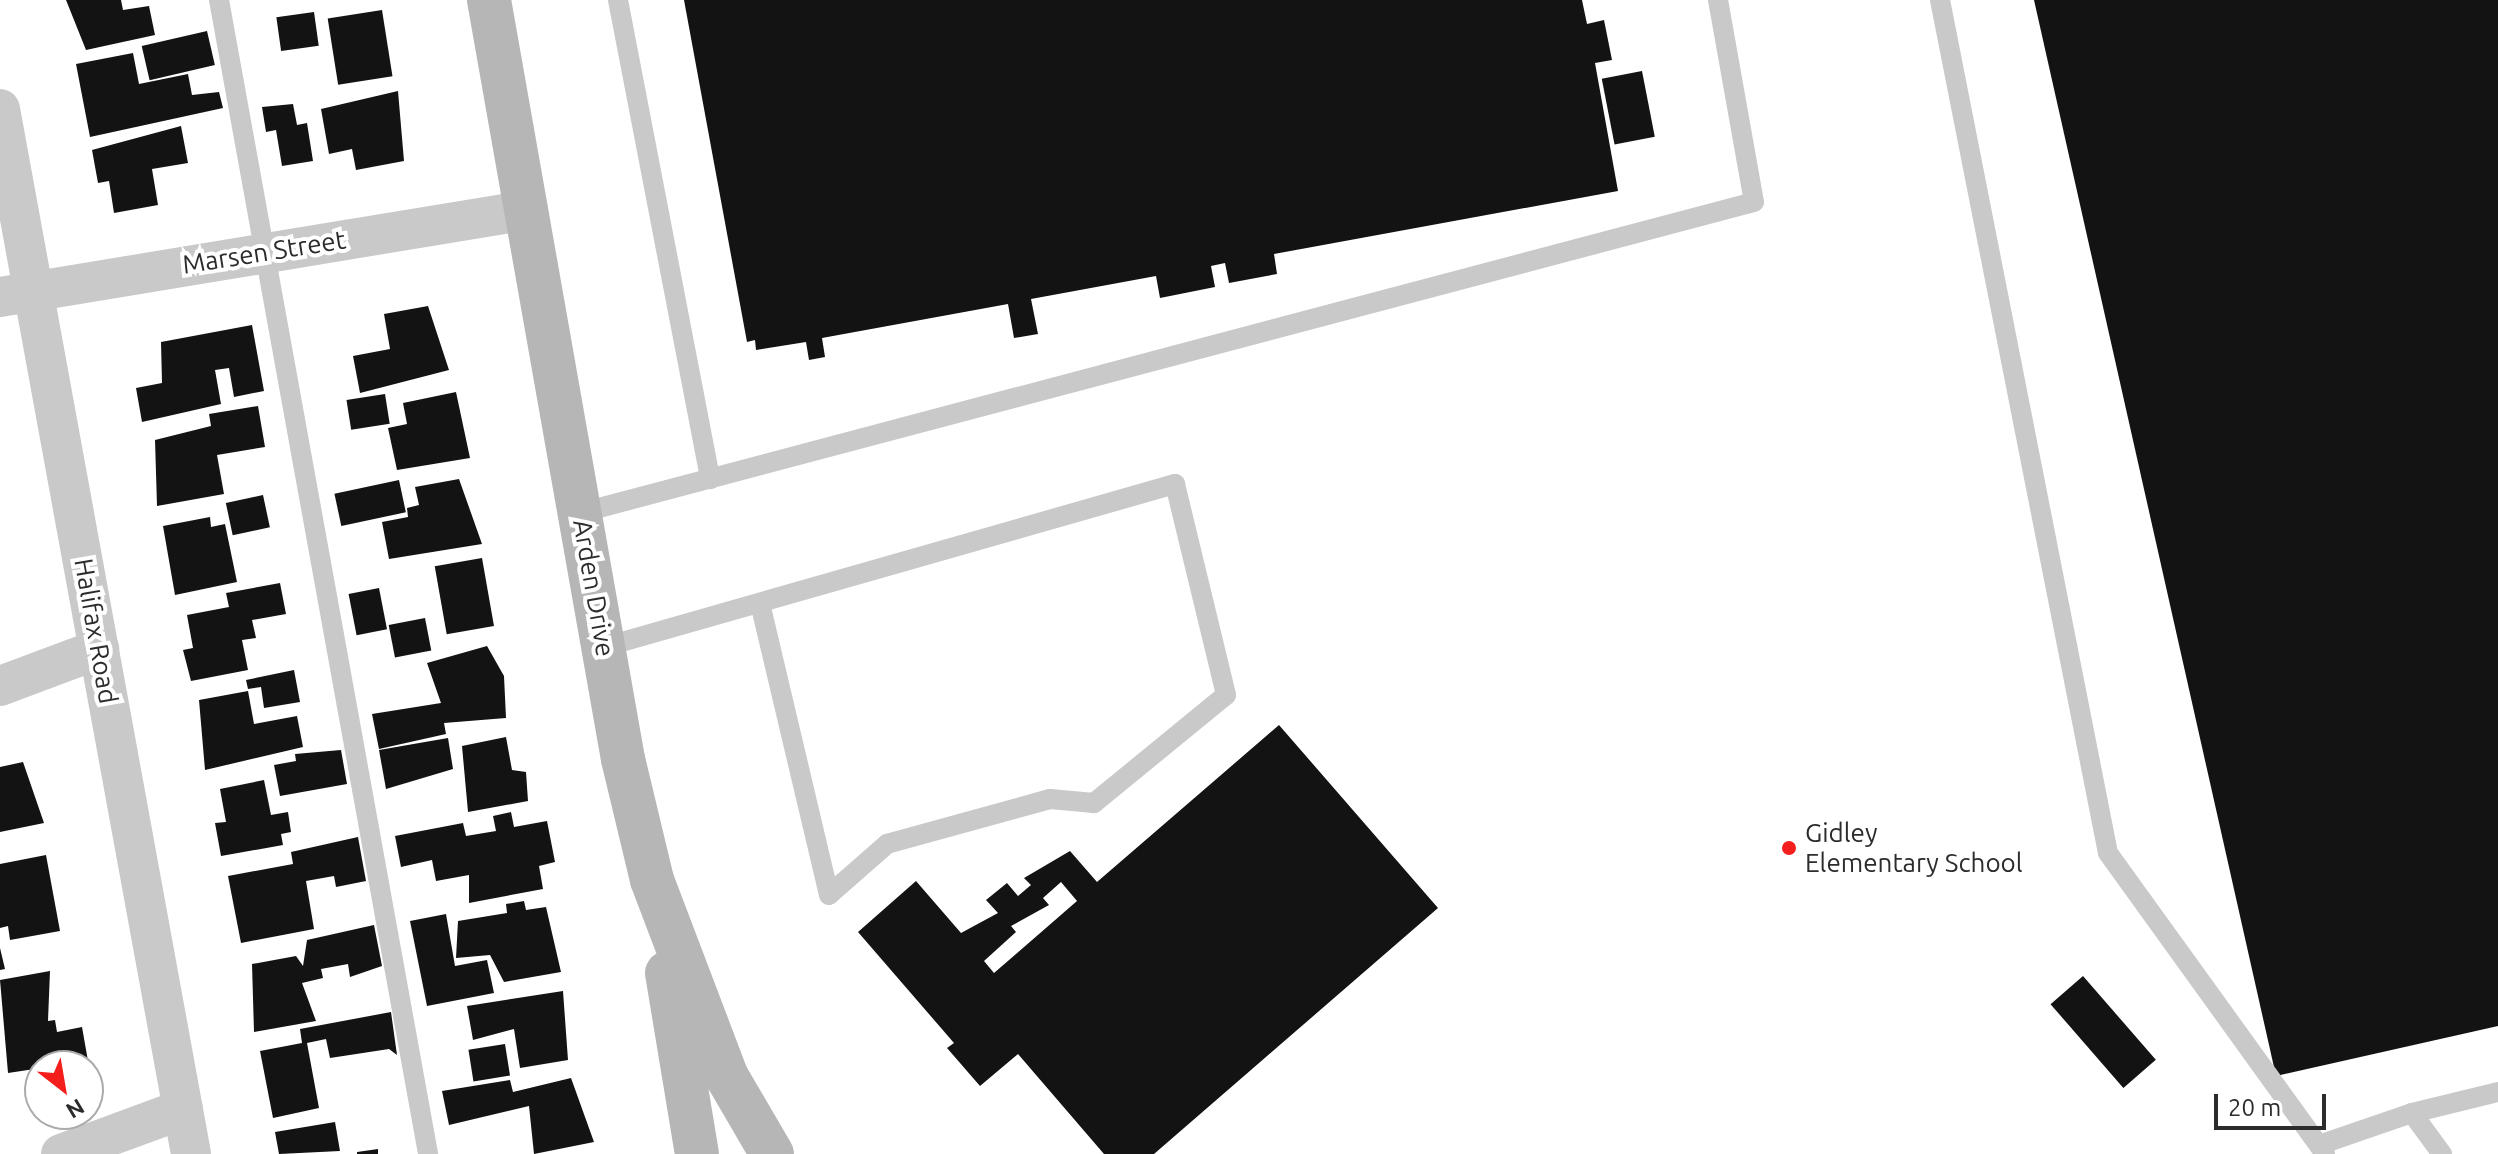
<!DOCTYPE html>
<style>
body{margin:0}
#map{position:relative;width:2498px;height:1154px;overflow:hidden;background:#fff;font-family:Ubuntu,sans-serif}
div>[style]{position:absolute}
.building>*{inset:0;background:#131313;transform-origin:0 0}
.lane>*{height:20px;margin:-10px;padding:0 10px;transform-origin:10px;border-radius:10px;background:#c9c9c9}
.street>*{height:40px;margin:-20px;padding:0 20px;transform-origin:20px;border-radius:20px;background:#c9c9c9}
.secondary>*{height:44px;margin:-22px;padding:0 22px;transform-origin:22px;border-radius:22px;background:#b6b6b6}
.dots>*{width:22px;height:22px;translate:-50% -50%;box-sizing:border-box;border:4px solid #fff;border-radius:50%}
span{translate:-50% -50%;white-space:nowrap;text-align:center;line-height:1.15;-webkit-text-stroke:8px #fff;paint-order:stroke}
.street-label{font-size:26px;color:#2c2c2c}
.poi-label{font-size:26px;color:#2c2c2c}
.left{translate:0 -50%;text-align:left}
.north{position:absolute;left:24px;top:1050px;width:80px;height:80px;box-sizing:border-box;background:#fff;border:2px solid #ababab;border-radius:50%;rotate:149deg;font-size:22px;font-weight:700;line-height:32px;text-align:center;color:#2c2c2c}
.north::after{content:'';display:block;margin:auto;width:28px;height:36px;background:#f41e1d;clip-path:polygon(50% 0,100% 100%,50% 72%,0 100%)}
.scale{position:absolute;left:2214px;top:1094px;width:112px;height:36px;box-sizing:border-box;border:4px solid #2c2c2c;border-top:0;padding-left:10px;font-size:24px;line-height:28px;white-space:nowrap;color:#2c2c2c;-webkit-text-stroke:6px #fff;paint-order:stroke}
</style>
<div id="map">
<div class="building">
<div style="clip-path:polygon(66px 0,121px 0,123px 10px,149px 6px,155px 35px,86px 50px)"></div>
<div style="clip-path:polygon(684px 0,1582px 0,1587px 24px,1604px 20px,1612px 60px,1595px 63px,1618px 191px,1274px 254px,1277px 274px,1229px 283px,1225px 263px,1211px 266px,1215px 287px,1160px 298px,1156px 276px,1031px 299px,1038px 334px,1014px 338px,1008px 304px,822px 338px,825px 357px,809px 360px,806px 342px,756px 350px,755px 340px,747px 342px)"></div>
<div style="clip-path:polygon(2034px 0,2498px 0,2498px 1026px,2276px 1076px)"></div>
<div style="left:382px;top:10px;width:67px;height:55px;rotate:81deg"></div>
<div style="left:314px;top:12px;width:34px;height:38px;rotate:82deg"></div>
<div style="left:207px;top:31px;width:35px;height:67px;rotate:77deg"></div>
<div style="clip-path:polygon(133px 53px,139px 84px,188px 74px,192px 95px,219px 92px,223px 108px,90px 137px,76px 64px)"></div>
<div style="left:1642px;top:71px;width:67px;height:41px;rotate:79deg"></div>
<div style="clip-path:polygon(398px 91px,404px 161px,356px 170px,352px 149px,329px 154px,321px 109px)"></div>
<div style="clip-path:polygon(293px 104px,297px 125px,307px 123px,313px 161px,282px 166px,276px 130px,266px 132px,262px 107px)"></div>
<div style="clip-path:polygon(181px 126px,188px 163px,152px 169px,158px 205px,114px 213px,109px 181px,98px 183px,92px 150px)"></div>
<div style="clip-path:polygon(428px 306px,449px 370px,360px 393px,353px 356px,390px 349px,384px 314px)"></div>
<div style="clip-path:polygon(252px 325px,264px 391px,234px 397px,229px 368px,215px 370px,221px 404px,142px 422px,136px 388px,162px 383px,161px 342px)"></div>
<div style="clip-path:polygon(456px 392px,470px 458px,397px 470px,388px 428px,407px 424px,403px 403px)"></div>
<div style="left:385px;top:394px;width:30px;height:39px;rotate:81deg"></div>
<div style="clip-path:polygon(258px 406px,265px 447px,217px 455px,224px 494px,157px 506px,155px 440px,211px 426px,209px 414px)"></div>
<div style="clip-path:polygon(459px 479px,482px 544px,389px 559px,382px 522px,408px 517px,407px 508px,419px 505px,415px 487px)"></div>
<div style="left:399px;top:480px;width:33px;height:66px;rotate:78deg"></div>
<div style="left:263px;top:495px;width:33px;height:38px;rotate:78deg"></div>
<div style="clip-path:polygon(210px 517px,211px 527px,225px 524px,237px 582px,175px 595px,163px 526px)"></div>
<div style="left:482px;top:558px;width:69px;height:48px;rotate:80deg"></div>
<div style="clip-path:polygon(280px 583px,286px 614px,252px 620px,256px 638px,242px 640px,248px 670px,191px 681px,183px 650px,193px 648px,187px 615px,229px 607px,226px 593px)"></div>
<div style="left:379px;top:588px;width:42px;height:31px;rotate:79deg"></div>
<div style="left:425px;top:618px;width:33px;height:37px;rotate:79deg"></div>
<div style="clip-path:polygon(487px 646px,504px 676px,506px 718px,444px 723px,446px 734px,379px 749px,372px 714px,441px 703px,427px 663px)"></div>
<div style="clip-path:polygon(294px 670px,300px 702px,264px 708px,261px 687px,248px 689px,246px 680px)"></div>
<div style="clip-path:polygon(248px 691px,254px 724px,297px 716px,303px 747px,205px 770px,199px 700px)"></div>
<div style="clip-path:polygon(evenodd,1279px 725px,1438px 908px,1154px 1154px,1104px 1154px,1018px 1054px,980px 1086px,947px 1048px,954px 1043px,858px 932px,916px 881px,961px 933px,998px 913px,986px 900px,1007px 883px,1018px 896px,1031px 885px,1024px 878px,1070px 851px,1097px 882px,1279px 725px,1061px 882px,1077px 901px,994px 973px,984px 961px,1016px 932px,1011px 926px,1049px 905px,1043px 898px,1061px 882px)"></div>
<div style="clip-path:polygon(506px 737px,512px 770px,526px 772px,528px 801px,468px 812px,462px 746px)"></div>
<div style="clip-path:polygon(448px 738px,453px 769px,386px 789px,379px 750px)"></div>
<div style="clip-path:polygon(341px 750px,347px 784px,280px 796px,274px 765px,296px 761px,295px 754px)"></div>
<div style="clip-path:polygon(23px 762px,44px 823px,0 832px,0 767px)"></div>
<div style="clip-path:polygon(264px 780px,271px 815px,288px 812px,291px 832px,281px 834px,283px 845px,221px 856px,215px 823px,226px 822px,220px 789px)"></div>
<div style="clip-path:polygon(511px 812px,514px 827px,547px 821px,555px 862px,539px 866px,543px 889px,469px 903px,469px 875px,436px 881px,432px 860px,401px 867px,395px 836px,463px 823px,466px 836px,496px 831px,493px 816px)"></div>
<div style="clip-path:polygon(358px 837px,366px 881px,336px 887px,334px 876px,306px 881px,314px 929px,241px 943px,228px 876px,293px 864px,291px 852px)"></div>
<div style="clip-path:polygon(46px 855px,60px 931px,10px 940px,8px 926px,0 928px,0 864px)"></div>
<div style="clip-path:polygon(524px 901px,526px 910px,546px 907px,561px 972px,504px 982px,490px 955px,456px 958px,458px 921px,507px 913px,506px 904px)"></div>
<div style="clip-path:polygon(446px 914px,455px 966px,487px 960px,494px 993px,427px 1006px,410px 921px)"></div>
<div style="clip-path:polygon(374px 925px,382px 966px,350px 977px,348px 964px,321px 969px,323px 978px,302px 983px,316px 1021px,254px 1032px,252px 964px,296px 956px,303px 966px,307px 940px)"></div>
<div style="clip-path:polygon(0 948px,5px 969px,0 970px)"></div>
<div style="clip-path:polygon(50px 971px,48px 1021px,55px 1020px,57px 1032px,82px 1027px,88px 1061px,8px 1073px,0 980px)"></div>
<div style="left:2083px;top:976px;width:111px;height:43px;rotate:49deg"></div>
<div style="clip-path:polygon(563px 991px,568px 1060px,520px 1068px,514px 1029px,473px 1040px,467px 1006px)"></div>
<div style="clip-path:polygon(391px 1012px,397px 1055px,389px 1049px,330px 1058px,326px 1039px,307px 1043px,319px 1108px,273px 1118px,260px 1051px,302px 1043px,300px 1029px)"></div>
<div style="left:505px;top:1044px;width:32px;height:37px;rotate:81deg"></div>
<div style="clip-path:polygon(571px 1078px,594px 1142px,534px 1154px,529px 1106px,449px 1125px,442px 1091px,510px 1080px,513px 1092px)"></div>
<div style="clip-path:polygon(335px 1122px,340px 1151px,279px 1154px,275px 1132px)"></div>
<div style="clip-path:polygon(378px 1149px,378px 1154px,357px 1154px,357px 1152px)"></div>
</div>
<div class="lane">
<div style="left:219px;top:0;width:1173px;rotate:79.73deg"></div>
<div style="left:618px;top:0;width:488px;rotate:79.1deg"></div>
<div style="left:1940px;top:0;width:869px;rotate:78.86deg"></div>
<div style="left:2108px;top:853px;width:371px;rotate:54.2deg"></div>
<div style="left:580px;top:513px;width:1214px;rotate:-14.84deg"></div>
<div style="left:1754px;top:202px;width:205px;rotate:-100.1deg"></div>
<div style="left:604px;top:647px;width:594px;rotate:-15.93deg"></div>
<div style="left:1175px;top:484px;width:217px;rotate:76.4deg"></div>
<div style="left:1226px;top:695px;width:171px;rotate:140.7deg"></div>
<div style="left:1094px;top:803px;width:44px;rotate:-174.8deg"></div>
<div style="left:1050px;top:799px;width:169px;rotate:164.6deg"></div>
<div style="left:887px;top:844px;width:77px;rotate:138.7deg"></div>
<div style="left:829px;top:895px;width:296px;rotate:-103.3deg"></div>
<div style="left:2412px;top:1113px;width:89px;rotate:-13.7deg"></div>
<div style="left:2319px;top:1145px;width:98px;rotate:-19deg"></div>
<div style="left:2412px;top:1113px;width:51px;rotate:53.8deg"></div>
</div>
<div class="street">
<div style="left:0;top:109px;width:1062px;rotate:79.64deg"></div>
<div style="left:0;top:297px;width:535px;rotate:-9.36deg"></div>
<div style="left:0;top:686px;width:106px;rotate:-20.5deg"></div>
<div style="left:61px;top:1154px;width:130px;rotate:-20.2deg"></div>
</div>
<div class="secondary">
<div style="left:489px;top:0;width:771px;rotate:79.99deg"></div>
<div style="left:623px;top:759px;width:124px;rotate:76.5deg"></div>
<div style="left:652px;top:880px;width:211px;rotate:69.2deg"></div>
<div style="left:727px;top:1077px;width:89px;rotate:59.7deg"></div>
<div style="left:667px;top:973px;width:183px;rotate:80.6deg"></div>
</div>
<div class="dots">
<div style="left:1789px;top:848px;background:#f41e1d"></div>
</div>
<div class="street-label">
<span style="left:264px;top:252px;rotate:-9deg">Marsen Street</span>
<span style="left:594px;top:588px;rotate:80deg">Arden Drive</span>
<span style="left:96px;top:631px;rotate:80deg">Halifax Road</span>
</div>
<div class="poi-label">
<span class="left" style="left:1805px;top:848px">Gidley<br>Elementary School</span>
</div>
<div class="north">N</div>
<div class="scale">20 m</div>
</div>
